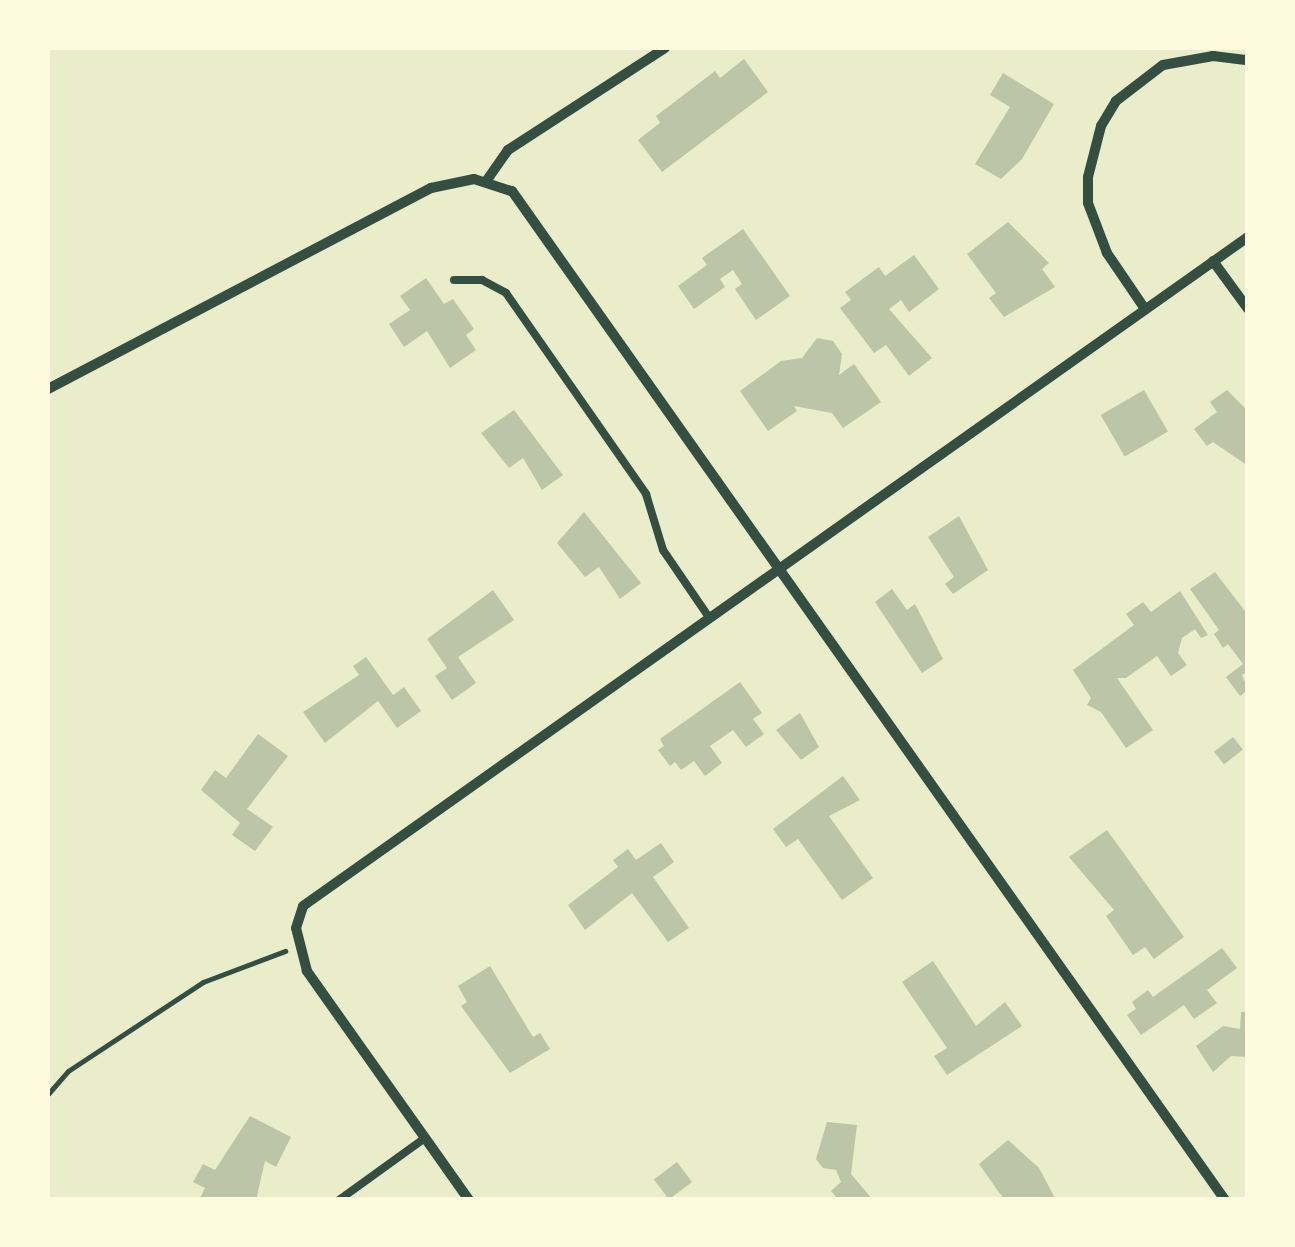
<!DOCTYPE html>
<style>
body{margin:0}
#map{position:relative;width:1295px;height:1247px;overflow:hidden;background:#e9edc9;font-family:"IBM Plex Serif",serif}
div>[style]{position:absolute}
.building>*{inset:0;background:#bcc5a7;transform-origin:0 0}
.path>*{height:5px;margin:-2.5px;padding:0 2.5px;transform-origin:2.5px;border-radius:2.5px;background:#344e41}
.service>*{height:8px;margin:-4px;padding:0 4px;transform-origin:4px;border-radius:4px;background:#344e41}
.minor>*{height:10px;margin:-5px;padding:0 5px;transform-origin:5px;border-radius:5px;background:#344e41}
span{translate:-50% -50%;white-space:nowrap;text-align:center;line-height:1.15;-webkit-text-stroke:8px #fefae0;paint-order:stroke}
.frame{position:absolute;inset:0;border:50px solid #fefae0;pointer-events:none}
</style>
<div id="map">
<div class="building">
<div style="clip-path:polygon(744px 59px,768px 92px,662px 172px,638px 140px,660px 123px,656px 116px,715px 71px,720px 78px)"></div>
<div style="clip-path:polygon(1003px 73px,1054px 104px,1022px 159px,1001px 179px,975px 164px,1010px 107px,990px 95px)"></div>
<div style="clip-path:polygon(1008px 222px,1049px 263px,1042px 269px,1055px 287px,1004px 317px,989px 298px,996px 293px,967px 254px)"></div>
<div style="clip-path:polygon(743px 229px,790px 296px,756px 320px,735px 289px,742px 284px,733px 270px,720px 279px,725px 287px,694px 309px,678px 286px,707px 265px,702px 258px)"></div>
<div style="clip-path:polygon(914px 255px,939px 289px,909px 312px,901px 300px,889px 309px,932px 358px,909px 376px,886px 345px,874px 353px,840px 308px,851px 300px,845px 292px,879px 267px,885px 276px)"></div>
<div style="clip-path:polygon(426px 278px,444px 304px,453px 299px,474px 329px,466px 335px,476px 350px,450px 368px,427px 331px,404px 347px,389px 324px,410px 310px,400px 296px)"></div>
<div style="clip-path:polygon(817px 338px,833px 341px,842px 354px,839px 375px,854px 364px,881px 402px,843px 428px,832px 413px,794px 406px,797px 411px,768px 431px,740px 391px,781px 361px,802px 358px)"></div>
<div style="left:1144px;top:390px;width:48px;height:50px;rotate:60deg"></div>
<div style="clip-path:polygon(1227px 390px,1248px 411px,1248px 466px,1213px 442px,1207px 446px,1194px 429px,1217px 412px,1210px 402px)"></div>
<div style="clip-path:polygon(514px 410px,563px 475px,542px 490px,523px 458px,509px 468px,481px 433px)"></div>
<div style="clip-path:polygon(584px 512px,641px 583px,620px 599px,599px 567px,585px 577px,557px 543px)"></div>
<div style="clip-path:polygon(959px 516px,988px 570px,953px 594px,945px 584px,954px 577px,928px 537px)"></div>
<div style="clip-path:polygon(1215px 572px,1248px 615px,1248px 671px,1242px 675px,1248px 690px,1240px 696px,1226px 677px,1243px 664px,1228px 644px,1223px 648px,1214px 634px,1219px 630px,1190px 589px)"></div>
<div style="clip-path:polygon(892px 589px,907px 610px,915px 604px,943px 659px,922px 673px,875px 602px)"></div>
<div style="clip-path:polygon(493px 590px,514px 620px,458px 657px,476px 683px,452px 700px,435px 676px,447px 668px,427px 639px)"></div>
<div style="clip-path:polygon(1180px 591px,1208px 635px,1201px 638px,1195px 629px,1182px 638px,1178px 653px,1187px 665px,1171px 676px,1157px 656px,1126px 678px,1117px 678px,1153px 730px,1126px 748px,1101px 712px,1087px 705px,1091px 698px,1073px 670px,1134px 625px,1126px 614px,1143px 602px,1151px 612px)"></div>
<div style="clip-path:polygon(366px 657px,393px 695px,404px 687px,421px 711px,397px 728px,378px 701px,325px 743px,303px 712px,359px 675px,353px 666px)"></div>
<div style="clip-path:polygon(740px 682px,762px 713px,753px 719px,764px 734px,746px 747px,733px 730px,710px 746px,722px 763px,705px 776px,694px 761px,681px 770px,675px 762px,670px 766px,658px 750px,664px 746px,660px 739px)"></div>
<div style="clip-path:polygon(800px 713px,819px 747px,801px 760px,776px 730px)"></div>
<div style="clip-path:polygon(258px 734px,288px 756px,247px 809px,273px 827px,255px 851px,232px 835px,240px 823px,201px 790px,215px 770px,226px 778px)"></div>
<div style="left:1233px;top:737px;width:16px;height:24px;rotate:52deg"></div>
<div style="clip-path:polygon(843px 776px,860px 800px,829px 816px,873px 878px,842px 900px,798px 839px,786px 847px,773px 829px)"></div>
<div style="clip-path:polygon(1107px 830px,1184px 937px,1154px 959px,1145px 947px,1133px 955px,1106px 916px,1114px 910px,1069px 857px)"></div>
<div style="clip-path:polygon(661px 843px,674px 862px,653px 877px,689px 928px,668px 942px,632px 893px,585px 930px,568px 905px,618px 867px,613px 860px,628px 849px,636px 860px)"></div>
<div style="clip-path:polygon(1222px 948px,1237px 968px,1207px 990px,1217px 1003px,1194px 1019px,1184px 1005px,1141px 1035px,1127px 1015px,1136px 1009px,1132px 1002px,1148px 990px,1153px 997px)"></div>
<div style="clip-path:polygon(933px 961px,976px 1026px,1005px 1002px,1022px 1026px,947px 1075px,934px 1056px,947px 1048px,902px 982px)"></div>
<div style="clip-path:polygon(490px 966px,533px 1037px,540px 1033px,550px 1049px,510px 1073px,461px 1006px,467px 1002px,458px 986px)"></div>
<div style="clip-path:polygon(1241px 1012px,1248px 1012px,1248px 1057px,1231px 1056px,1213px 1072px,1196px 1046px,1223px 1026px,1240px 1029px)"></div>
<div style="clip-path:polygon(250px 1116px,291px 1137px,276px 1167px,265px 1161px,256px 1200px,199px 1200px,205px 1188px,193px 1182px,203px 1164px,215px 1170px)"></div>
<div style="clip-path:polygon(827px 1122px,857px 1125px,851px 1174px,873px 1200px,839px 1200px,831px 1191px,841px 1182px,836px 1170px,823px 1168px,816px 1159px)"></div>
<div style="clip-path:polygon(1008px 1140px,1039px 1168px,1056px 1200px,1005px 1200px,998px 1191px,979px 1164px)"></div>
<div style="left:677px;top:1162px;width:25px;height:29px;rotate:53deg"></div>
</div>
<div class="path">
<div style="left:48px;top:1094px;width:30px;rotate:-49deg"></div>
<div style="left:68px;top:1071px;width:162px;rotate:-33.4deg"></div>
<div style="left:203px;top:982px;width:88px;rotate:-20.7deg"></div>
</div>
<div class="service">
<div style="left:454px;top:280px;width:28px"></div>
<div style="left:482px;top:280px;width:27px;rotate:28deg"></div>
<div style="left:506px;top:293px;width:245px;rotate:55.1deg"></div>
<div style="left:646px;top:494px;width:59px;rotate:73.1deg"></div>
<div style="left:663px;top:550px;width:80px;rotate:55.7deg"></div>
<div style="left:339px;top:1200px;width:106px;rotate:-35.8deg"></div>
</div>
<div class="minor">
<div style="left:487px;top:180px;width:37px;rotate:-55deg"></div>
<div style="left:508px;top:150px;width:187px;rotate:-33deg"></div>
<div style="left:1213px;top:261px;width:59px;rotate:53.9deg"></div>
<div style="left:1145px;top:309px;width:68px;rotate:-124.2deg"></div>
<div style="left:1107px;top:253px;width:53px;rotate:-110.8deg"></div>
<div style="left:1088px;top:203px;width:26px;rotate:-90deg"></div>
<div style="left:1088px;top:177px;width:53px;rotate:-75.7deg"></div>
<div style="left:1101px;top:126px;width:29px;rotate:-59deg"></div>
<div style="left:1116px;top:101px;width:59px;rotate:-37.5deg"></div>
<div style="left:1163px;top:65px;width:51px;rotate:-10.2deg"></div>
<div style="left:1213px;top:56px;width:35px;rotate:7deg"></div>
<div style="left:48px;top:389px;width:433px;rotate:-27.7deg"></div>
<div style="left:431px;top:188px;width:44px;rotate:-11.8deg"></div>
<div style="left:474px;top:179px;width:40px;rotate:18deg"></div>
<div style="left:512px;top:191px;width:1235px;rotate:54.75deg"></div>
<div style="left:469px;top:1200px;width:281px;rotate:-125.3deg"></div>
<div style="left:307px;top:971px;width:44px;rotate:-104.3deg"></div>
<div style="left:296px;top:928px;width:23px;rotate:-72deg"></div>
<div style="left:303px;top:906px;width:1158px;rotate:-35.3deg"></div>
</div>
<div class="frame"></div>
</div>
